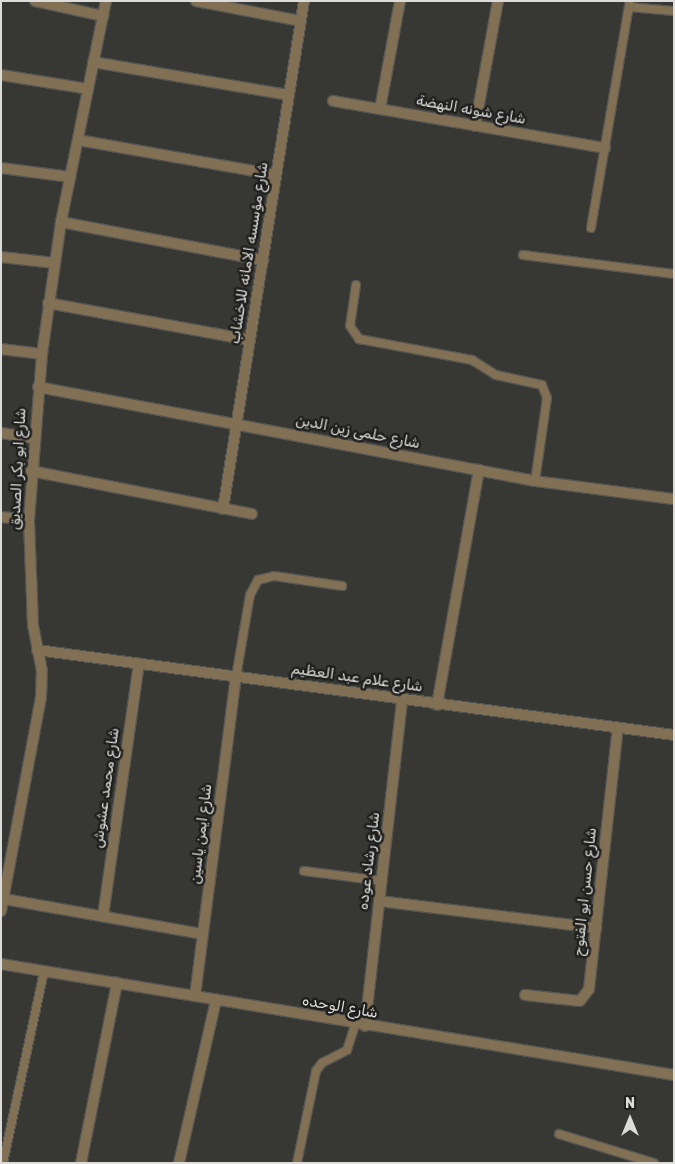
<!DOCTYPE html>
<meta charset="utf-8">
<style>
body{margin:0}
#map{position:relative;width:675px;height:1164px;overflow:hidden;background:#373734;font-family:Rubik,"Noto Sans Arabic",sans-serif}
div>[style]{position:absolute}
.roads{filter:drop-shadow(1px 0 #555552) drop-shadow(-1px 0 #555552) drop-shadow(0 1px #555552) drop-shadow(0 -1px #555552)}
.service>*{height:8px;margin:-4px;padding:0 4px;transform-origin:4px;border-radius:4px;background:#827055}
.minor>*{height:10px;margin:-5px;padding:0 5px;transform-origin:5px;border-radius:5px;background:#827055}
span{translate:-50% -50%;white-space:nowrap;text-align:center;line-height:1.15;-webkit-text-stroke:5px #1e1e1d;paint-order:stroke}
.street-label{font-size:15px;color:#dcdcda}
.frame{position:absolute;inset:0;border:2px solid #dcdcda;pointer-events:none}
.north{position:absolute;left:605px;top:1094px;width:50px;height:50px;-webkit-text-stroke:4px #1e1e1d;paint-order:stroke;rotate:0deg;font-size:14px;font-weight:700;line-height:20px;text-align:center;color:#dcdcda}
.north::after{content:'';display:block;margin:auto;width:18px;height:22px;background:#dcdcda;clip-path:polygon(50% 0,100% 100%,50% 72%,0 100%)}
</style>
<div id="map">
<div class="roads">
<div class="service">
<div style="left:629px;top:7px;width:45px;rotate:5.1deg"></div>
<div style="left:591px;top:228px;width:230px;rotate:-80.3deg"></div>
<div style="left:523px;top:255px;width:152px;rotate:7.2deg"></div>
<div style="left:356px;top:285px;width:41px;rotate:98.3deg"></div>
<div style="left:350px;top:326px;width:16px;rotate:55deg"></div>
<div style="left:359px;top:339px;width:115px;rotate:10.5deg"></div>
<div style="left:472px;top:360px;width:28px;rotate:32deg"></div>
<div style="left:496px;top:375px;width:47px;rotate:12.3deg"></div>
<div style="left:542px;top:385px;width:14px;rotate:69deg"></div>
<div style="left:547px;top:398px;width:84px;rotate:98.2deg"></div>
<div style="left:236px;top:677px;width:83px;rotate:-80.3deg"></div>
<div style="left:250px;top:595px;width:17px;rotate:-62deg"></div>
<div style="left:258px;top:580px;width:16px;rotate:-14deg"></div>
<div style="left:274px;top:576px;width:69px;rotate:8.4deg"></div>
<div style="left:304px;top:871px;width:79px;rotate:7.3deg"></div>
<div style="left:559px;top:1134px;width:99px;rotate:17deg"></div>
<div style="left:3px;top:1163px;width:196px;rotate:-77.9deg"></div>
<div style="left:297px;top:1163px;width:94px;rotate:-78.3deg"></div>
<div style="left:316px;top:1071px;width:10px;rotate:-53deg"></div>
<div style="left:322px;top:1063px;width:28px;rotate:-27deg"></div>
<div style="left:347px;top:1050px;width:26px;rotate:-72deg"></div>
</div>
<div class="minor">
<div style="left:35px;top:1px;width:70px;rotate:12.4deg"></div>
<div style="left:196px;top:1px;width:107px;rotate:10.8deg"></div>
<div style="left:93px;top:62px;width:199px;rotate:9.6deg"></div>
<div style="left:1px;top:75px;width:88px;rotate:9.1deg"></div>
<div style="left:333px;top:101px;width:276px;rotate:9.8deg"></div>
<div style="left:380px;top:109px;width:110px;rotate:-79.5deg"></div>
<div style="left:475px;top:126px;width:127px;rotate:-79.6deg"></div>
<div style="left:78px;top:140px;width:201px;rotate:10deg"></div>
<div style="left:1px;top:168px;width:70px;rotate:7.4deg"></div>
<div style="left:61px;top:222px;width:206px;rotate:10.7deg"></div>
<div style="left:1px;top:257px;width:54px;rotate:6.3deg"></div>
<div style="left:48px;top:303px;width:205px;rotate:10.4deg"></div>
<div style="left:1px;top:349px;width:41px;rotate:7deg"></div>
<div style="left:38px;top:387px;width:506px;rotate:10.71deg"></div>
<div style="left:535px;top:481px;width:140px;rotate:7.4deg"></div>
<div style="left:1px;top:433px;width:32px;rotate:9deg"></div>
<div style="left:31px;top:471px;width:225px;rotate:11deg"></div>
<div style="left:223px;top:509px;width:514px;rotate:-80.94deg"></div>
<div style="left:1px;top:517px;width:28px;rotate:6deg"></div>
<div style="left:37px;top:650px;width:643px;rotate:7.6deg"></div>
<div style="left:437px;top:705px;width:239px;rotate:-79.9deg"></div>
<div style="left:4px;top:899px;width:202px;rotate:10deg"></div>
<div style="left:379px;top:901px;width:219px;rotate:7.1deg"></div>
<div style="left:1px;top:911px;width:218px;rotate:-79.4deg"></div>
<div style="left:41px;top:697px;width:26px;rotate:-88deg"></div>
<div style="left:42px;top:671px;width:47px;rotate:-101.1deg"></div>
<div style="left:33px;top:625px;width:105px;rotate:-92.2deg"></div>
<div style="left:29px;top:520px;width:167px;rotate:-85.5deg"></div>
<div style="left:42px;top:354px;width:133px;rotate:-81.8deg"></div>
<div style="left:61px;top:222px;width:226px;rotate:-78.5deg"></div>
<div style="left:103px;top:916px;width:255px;rotate:-81.9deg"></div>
<div style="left:1px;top:964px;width:682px;rotate:9.37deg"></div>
<div style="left:525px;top:995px;width:55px;rotate:6.2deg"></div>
<div style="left:580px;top:1001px;width:15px;rotate:-53deg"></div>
<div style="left:589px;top:989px;width:263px;rotate:-83.7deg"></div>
<div style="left:195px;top:996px;width:322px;rotate:-82.7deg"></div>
<div style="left:365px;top:1026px;width:328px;rotate:-83.5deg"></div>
<div style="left:81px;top:1163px;width:184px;rotate:-78.7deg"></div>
<div style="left:179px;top:1163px;width:167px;rotate:-77.2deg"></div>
</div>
</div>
<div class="street-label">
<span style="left:471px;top:110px;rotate:10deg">شارع شونه النهضة</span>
<span style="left:249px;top:253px;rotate:-81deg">شارع مؤسسه الامانه للاخشاب</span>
<span style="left:358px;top:432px;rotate:11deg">شارع حلمى زين الدين</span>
<span style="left:18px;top:469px;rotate:-87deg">شارع ابو بكر الصديق</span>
<span style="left:357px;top:678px;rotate:8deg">شارع علام عبد العظيم</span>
<span style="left:106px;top:788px;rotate:-82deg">شارع محمد عشوش</span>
<span style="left:201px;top:834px;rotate:-83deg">شارع ايمن ياسين</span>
<span style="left:369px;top:861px;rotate:-83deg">شارع رشاد عوده</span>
<span style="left:585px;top:892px;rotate:-84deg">شارع حسن ابو الفتوح</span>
<span style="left:340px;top:1007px;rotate:10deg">شارع الوحده</span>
</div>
<div class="frame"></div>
<div class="north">N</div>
</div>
